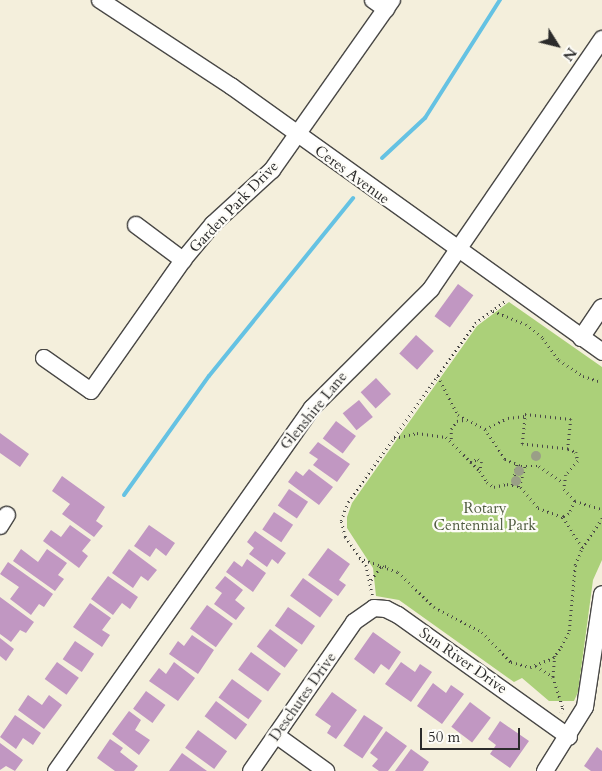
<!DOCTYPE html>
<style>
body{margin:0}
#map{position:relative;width:602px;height:771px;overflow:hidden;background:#f4efdc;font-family:Cardo,serif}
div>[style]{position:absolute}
.green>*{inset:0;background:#abd079}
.stream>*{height:4px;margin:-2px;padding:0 2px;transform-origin:2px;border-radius:2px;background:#65c2e3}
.building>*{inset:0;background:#c197c2;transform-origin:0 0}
.path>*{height:2.5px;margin-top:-1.25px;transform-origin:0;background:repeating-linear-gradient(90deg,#494846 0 1px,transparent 0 5px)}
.roads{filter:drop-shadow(1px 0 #494846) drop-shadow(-1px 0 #494846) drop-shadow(0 1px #494846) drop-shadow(0 -1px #494846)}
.minor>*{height:16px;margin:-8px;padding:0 8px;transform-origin:8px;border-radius:8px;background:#fff}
.trees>*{width:10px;height:10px;margin:-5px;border-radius:50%;background:#9a9f87}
span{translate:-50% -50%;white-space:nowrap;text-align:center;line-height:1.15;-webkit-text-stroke:4.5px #fdfcf7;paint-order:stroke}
.street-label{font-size:15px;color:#2b2b2b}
.park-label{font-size:15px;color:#515d42}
.north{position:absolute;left:532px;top:20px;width:50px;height:50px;-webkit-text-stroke:4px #fdfcf7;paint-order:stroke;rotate:126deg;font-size:14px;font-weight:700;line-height:20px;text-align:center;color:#2b2b2b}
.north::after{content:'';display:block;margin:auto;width:18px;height:22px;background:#2b2b2b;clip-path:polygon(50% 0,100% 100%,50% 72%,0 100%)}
.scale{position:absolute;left:420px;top:728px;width:100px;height:22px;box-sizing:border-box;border:2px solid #2b2b2b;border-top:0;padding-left:6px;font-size:15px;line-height:18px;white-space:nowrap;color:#2b2b2b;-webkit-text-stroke:4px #fdfcf7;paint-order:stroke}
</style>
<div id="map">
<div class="green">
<div style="clip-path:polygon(509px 302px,602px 367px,602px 560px,593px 580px,578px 692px,574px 701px,549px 701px,522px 678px,514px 682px,399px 600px,376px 596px,373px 568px,347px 528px,347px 517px,352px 503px,477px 326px)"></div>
</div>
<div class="stream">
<div style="left:382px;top:158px;width:59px;rotate:-42.9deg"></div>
<div style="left:425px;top:118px;width:140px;rotate:-57.6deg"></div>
<div style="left:124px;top:495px;width:146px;rotate:-54.5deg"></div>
<div style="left:209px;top:376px;width:229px;rotate:-51deg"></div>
</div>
<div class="building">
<div style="left:458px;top:284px;width:19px;height:40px;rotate:36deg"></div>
<div style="left:416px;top:335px;width:24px;height:25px;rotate:42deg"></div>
<div style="left:376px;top:378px;width:22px;height:21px;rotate:47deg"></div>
<div style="left:359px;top:400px;width:22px;height:21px;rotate:51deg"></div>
<div style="left:336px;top:421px;width:25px;height:22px;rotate:37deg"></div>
<div style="clip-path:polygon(0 433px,29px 454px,20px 467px,0 453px)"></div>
<div style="clip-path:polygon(318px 442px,350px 464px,337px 482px,313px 465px,318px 459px,309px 453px)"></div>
<div style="clip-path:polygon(309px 469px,333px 487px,319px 505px,288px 482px,296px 471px,303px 476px)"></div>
<div style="clip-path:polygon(62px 476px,105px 507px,96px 521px,103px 526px,94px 537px,62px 514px,70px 504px,52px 491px)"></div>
<div style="left:289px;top:489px;width:23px;height:20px;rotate:34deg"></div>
<div style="left:274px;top:512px;width:23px;height:21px;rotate:34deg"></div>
<div style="clip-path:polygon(70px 525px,91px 540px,82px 551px,88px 556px,79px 568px,43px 541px,51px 530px,61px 537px)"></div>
<div style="clip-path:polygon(149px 525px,175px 543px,166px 556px,156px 548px,150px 557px,134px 546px)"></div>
<div style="clip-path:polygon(255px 531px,286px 553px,278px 564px,272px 559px,267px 567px,249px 554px,254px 548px,247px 542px)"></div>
<div style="clip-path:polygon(328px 548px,350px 564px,339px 580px,346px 585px,338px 596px,308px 575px)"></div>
<div style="clip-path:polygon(21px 549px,38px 562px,47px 549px,67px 563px,58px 575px,64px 579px,55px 591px,13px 561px)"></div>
<div style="clip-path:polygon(129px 549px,157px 570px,148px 581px,141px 576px,133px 588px,112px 573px)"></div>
<div style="clip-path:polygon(247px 559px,266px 573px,253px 592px,226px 572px,234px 561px,242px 567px)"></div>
<div style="clip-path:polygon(8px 562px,53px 594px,44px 607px,39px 604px,31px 615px,10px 599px,19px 587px,0 574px)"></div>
<div style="clip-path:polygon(108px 576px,138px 597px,130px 609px,122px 603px,113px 615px,91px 599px)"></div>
<div style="clip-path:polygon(225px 576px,243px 590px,235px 600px,245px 608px,236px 620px,214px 604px,222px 593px,215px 588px)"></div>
<div style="left:303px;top:578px;width:37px;height:22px;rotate:36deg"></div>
<div style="clip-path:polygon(0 597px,34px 622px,26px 633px,20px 630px,11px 642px,0 634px)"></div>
<div style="clip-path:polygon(90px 603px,111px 618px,102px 630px,110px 635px,102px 647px,73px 627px)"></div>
<div style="left:207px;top:605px;width:32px;height:29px;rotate:36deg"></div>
<div style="left:288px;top:607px;width:33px;height:23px;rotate:35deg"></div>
<div style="left:270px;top:629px;width:35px;height:22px;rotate:37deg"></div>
<div style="clip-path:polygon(373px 632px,401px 652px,389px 670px,381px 664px,374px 674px,354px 659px)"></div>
<div style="clip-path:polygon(192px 635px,214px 650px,198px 674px,169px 654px,178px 641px,184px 646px)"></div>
<div style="clip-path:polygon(0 638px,14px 649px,6px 661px,0 656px)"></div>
<div style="left:75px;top:641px;width:23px;height:22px;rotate:34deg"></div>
<div style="left:251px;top:652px;width:37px;height:22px;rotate:36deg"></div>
<div style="left:57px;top:662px;width:27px;height:21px;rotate:36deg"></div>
<div style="clip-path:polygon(174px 662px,195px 678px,178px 701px,149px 681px,159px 668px,166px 674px)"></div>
<div style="clip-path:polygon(401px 662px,415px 672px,420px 664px,432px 672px,411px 702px,385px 684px)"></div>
<div style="left:232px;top:679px;width:37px;height:23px;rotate:36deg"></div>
<div style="clip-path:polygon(433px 683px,446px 693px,451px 685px,464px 694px,442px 724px,417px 706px)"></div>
<div style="left:146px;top:691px;width:24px;height:22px;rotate:36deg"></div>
<div style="clip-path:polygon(332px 692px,357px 710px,336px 739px,327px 733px,331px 726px,315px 715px)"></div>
<div style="clip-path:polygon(28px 695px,42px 705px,49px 695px,62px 705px,44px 729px,18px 710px)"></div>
<div style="left:216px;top:701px;width:39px;height:19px;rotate:37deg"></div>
<div style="left:470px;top:702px;width:26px;height:31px;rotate:37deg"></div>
<div style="clip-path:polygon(129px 711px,141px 720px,135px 730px,150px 740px,139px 755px,112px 734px)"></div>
<div style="clip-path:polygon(15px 715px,41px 733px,33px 745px,23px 738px,16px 749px,0 737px)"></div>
<div style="left:364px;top:715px;width:23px;height:37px;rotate:34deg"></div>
<div style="clip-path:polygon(500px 721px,529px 741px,510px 768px,490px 754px,496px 745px,488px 739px)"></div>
<div style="left:198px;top:730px;width:36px;height:22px;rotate:36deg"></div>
<div style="clip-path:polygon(386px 731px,407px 746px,388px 771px,379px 771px,372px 766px,378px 759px,370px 753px)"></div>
<div style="clip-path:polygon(110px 739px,123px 748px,120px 752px,138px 766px,134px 771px,115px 771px,97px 758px)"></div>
<div style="clip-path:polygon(0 743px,23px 760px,15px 771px,6px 766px,0 770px)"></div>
<div style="clip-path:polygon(597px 747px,602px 751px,602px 771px,591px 771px,584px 766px)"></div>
<div style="clip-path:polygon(411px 749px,429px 762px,423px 771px,395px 771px)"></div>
<div style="clip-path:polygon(182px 753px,207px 771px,169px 771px)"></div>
</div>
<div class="path">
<div style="left:493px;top:311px;width:35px;rotate:22deg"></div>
<div style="left:526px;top:324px;width:22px;rotate:39deg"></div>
<div style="left:543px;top:338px;width:27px;rotate:54deg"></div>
<div style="left:559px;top:360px;width:29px;rotate:34deg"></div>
<div style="left:583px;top:376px;width:20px;rotate:18deg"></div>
<div style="left:438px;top:376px;width:44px;rotate:62.9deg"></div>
<div style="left:458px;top:415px;width:30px;rotate:27deg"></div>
<div style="left:485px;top:429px;width:36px;rotate:56deg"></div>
<div style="left:505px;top:459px;width:17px;rotate:24deg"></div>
<div style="left:521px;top:466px;width:18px"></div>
<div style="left:539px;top:466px;width:29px;rotate:35deg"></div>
<div style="left:525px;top:414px;width:46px;rotate:6.2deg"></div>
<div style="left:571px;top:419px;width:30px;rotate:96deg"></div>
<div style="left:568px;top:449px;width:46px;rotate:-173.8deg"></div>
<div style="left:522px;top:444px;width:30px;rotate:-84deg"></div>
<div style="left:485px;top:429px;width:25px;rotate:-26deg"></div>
<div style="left:508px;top:418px;width:17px;rotate:-7deg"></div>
<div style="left:394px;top:438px;width:24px;rotate:-12deg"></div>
<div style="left:417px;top:433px;width:29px;rotate:8deg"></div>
<div style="left:446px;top:437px;width:48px;rotate:45deg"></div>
<div style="left:480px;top:471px;width:13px;rotate:58deg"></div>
<div style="left:487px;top:482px;width:9px;rotate:36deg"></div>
<div style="left:494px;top:487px;width:13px;rotate:-13deg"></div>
<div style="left:507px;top:484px;width:14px;rotate:12deg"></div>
<div style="left:521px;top:487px;width:27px;rotate:51deg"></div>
<div style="left:538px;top:508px;width:27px;rotate:20deg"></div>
<div style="left:451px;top:439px;width:10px;rotate:-90deg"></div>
<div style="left:451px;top:429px;width:10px;rotate:-53deg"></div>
<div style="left:457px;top:421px;width:7px;rotate:-8deg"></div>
<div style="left:568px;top:449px;width:9px;rotate:21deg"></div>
<div style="left:576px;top:452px;width:9px;rotate:77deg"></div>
<div style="left:578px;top:461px;width:18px;rotate:131deg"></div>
<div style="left:566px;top:475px;width:14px;rotate:98deg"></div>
<div style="left:564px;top:489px;width:16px;rotate:47deg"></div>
<div style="left:575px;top:501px;width:28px;rotate:17deg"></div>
<div style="left:470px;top:462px;width:9px;rotate:-21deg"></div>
<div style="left:478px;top:459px;width:5px;rotate:37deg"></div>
<div style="left:482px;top:462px;width:8px;rotate:104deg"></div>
<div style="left:512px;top:485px;width:22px;rotate:-77deg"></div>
<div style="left:519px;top:487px;width:22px;rotate:-74deg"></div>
<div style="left:575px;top:501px;width:14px;rotate:115deg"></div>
<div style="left:569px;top:514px;width:7px;rotate:153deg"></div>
<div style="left:563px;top:517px;width:36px;rotate:58deg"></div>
<div style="left:359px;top:558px;width:41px;rotate:19.7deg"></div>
<div style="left:398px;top:572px;width:50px;rotate:44.2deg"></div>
<div style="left:434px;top:607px;width:54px;rotate:27.5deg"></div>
<div style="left:482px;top:632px;width:42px;rotate:46deg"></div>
<div style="left:511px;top:662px;width:20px;rotate:15deg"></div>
<div style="left:530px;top:667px;width:25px;rotate:-21deg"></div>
<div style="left:553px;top:658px;width:14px;rotate:-54deg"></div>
<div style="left:561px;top:647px;width:18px;rotate:-63deg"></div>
<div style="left:569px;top:631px;width:66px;rotate:-84.8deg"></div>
<div style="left:575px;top:565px;width:18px;rotate:-68deg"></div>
<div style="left:582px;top:548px;width:36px;rotate:-56deg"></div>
<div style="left:371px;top:580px;width:16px;rotate:-55deg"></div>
<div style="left:380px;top:567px;width:6px;rotate:-9deg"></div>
<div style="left:372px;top:595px;width:30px;rotate:-102deg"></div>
<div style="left:366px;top:566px;width:36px;rotate:-126deg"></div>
<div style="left:345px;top:537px;width:16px;rotate:-104deg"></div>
<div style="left:341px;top:521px;width:20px;rotate:-70deg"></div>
<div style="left:348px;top:502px;width:219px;rotate:-54.6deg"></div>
<div style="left:475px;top:323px;width:37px;rotate:-36deg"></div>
<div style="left:555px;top:656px;width:21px;rotate:95deg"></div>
<div style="left:553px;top:677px;width:33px;rotate:72deg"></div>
<div style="left:563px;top:708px;width:5px;rotate:112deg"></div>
<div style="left:536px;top:666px;width:20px;rotate:33deg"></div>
</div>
<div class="roads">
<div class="minor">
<div style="left:100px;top:0;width:157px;rotate:33.3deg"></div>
<div style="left:231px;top:86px;width:457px;rotate:35.6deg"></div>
<div style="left:373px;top:0;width:16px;rotate:35deg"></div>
<div style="left:136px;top:225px;width:59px;rotate:36.7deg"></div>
<div style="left:581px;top:338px;width:37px;rotate:-56deg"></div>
<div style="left:44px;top:358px;width:57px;rotate:35.1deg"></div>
<div style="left:91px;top:391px;width:160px;rotate:-54.9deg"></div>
<div style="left:183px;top:260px;width:47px;rotate:-50.2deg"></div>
<div style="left:213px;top:224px;width:80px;rotate:-42.5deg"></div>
<div style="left:272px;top:170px;width:208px;rotate:-54.8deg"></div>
<div style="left:0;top:526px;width:13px;rotate:-58deg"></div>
<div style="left:276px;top:735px;width:62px;rotate:35.8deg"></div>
<div style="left:56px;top:771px;width:444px;rotate:-54.8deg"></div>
<div style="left:312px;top:408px;width:168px;rotate:-45deg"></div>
<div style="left:431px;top:289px;width:303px;rotate:-55.6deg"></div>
<div style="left:251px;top:771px;width:181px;rotate:-55.3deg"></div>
<div style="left:354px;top:622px;width:24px;rotate:-35deg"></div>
<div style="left:374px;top:608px;width:12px;rotate:5deg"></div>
<div style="left:386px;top:609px;width:13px;rotate:27deg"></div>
<div style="left:398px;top:615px;width:210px;rotate:35.5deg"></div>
<div style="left:545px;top:771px;width:75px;rotate:-58deg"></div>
<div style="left:585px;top:707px;width:114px;rotate:-81.4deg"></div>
</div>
</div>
<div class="trees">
<div style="left:536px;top:456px"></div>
<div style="left:519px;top:471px"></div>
<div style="left:516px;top:481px"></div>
</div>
<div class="street-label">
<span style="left:352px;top:175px;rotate:36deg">Ceres Avenue</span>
<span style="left:234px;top:207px;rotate:-46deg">Garden Park Drive</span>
<span style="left:314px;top:411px;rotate:-51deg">Glenshire Lane</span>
<span style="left:463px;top:661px;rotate:35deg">Sun River Drive</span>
<span style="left:303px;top:697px;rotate:-55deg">Deschutes Drive</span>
</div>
<div class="park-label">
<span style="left:485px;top:517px">Rotary<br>Centennial Park</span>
</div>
<div class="north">N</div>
<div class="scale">50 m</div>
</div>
